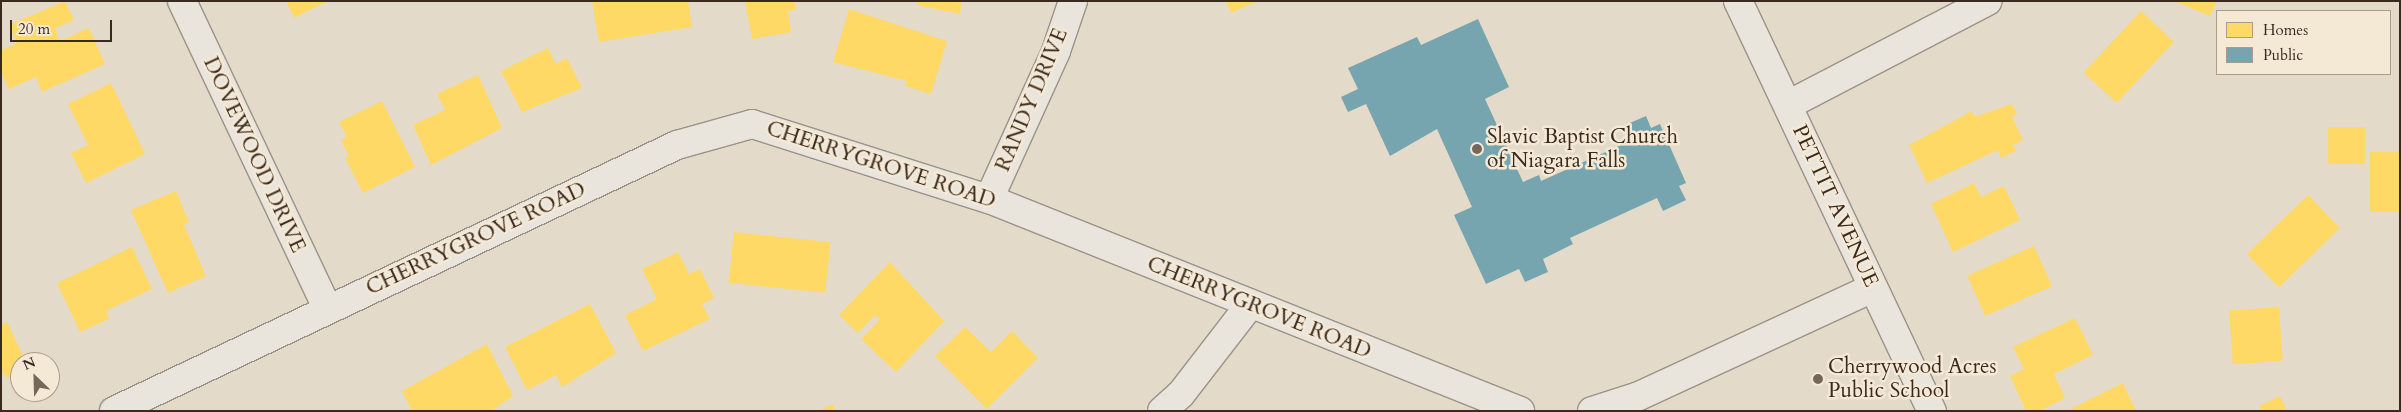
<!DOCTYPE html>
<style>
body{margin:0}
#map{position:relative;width:2401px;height:412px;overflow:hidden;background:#e4daca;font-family:Cardo,serif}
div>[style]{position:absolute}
.homes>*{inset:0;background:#ffd966;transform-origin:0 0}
.public>*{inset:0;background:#76a5af}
.roads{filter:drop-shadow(1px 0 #9a9287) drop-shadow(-1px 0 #9a9287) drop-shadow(0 1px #9a9287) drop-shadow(0 -1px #9a9287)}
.minor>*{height:28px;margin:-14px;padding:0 14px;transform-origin:14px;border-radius:14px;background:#e9e4dc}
.dots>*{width:14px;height:14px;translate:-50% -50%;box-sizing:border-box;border:2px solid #f4e9d5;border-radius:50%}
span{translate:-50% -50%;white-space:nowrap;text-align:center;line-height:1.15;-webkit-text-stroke:5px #f4e9d5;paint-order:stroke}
.street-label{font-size:21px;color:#3a291f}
.poi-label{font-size:21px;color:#3a291f}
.left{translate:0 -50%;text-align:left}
.frame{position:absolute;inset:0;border:2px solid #3a291f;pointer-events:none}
.legend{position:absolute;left:2216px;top:10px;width:175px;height:65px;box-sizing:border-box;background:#f4e9d5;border:1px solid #aa9c8c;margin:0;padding:6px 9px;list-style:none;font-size:15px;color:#3a291f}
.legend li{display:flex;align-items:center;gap:10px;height:25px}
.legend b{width:25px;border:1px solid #aa9c8c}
.north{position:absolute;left:10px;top:352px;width:50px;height:50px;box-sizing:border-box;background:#f4e9d5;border:1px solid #aa9c8c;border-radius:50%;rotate:336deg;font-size:14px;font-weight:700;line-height:20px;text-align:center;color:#3a291f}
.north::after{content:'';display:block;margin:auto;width:18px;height:22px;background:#76675b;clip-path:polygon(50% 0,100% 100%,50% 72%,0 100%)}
.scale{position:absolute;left:10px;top:20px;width:102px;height:22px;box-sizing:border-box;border:2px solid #3a291f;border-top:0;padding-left:6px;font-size:15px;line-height:18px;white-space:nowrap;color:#3a291f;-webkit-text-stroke:4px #f4e9d5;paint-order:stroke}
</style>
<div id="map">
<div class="homes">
<div style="clip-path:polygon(65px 1px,74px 20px,55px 28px,60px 41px,89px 28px,105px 64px,42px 92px,36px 77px,9px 89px,1px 72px,1px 51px,17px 43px,9px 25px)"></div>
<div style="clip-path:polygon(286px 1px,328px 1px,294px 18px)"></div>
<div style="clip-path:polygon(592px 1px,688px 1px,692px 27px,599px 42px)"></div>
<div style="clip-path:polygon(745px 1px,795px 1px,796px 10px,788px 11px,791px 32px,752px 39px)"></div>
<div style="clip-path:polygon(917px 1px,962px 1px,960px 14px,917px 5px)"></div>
<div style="clip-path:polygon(1226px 1px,1257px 1px,1231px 13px)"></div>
<div style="clip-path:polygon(2174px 1px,2217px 1px,2210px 16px)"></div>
<div style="clip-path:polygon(849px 9px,947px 41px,931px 94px,905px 86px,907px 81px,833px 62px)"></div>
<div style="left:2141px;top:11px;width:45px;height:84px;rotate:43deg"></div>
<div style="clip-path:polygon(548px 48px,556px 64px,567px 58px,582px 88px,522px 112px,501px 71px)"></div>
<div style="clip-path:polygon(478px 75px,502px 128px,431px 165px,413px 125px,445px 110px,437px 94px)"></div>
<div style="clip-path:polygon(111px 83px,145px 154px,86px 183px,71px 153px,88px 145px,68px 104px)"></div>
<div style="clip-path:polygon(382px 101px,415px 167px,363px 193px,345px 158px,349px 156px,341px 140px,347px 137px,339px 122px)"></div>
<div style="clip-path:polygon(2012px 104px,2017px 114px,2012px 117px,2023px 140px,2013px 145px,2016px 151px,2001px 158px,1998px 150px,1927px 183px,1909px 145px,1972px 111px,1974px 117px)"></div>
<div style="left:2328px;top:127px;width:37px;height:37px"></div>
<div style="left:2400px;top:152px;width:60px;height:30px;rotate:90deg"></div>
<div style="clip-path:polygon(1974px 183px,1981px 197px,2004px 186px,2020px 220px,1953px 252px,1931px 204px)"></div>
<div style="clip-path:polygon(176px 191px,189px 222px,184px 225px,206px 276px,168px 293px,131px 210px)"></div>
<div style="left:2308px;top:195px;width:46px;height:85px;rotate:46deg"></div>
<div style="left:734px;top:232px;width:97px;height:51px;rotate:6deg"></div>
<div style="left:2034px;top:246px;width:44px;height:73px;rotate:66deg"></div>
<div style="clip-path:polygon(132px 247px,152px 289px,106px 311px,109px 319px,80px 332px,57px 283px)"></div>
<div style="clip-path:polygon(678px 252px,689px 274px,700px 269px,714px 298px,702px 304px,710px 319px,643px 351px,625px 315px,657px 299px,642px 269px)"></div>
<div style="clip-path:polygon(890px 262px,944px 321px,896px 372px,861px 339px,880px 319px,875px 315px,858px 333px,839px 315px)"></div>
<div style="clip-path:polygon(590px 304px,616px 353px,562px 387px,556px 375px,527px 390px,505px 347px)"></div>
<div style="left:2279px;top:307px;width:54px;height:50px;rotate:86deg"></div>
<div style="clip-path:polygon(2075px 318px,2093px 355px,2054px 374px,2065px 398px,2039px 411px,2026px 411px,2010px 376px,2024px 369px,2013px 347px)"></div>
<div style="clip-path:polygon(7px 322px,26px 362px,20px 362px,20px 372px,7px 378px,1px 371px,1px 325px)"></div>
<div style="clip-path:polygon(965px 327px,991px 352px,1012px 331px,1038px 358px,987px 409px,935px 356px)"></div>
<div style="clip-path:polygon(487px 344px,513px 396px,491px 411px,412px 411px,402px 391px)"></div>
<div style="clip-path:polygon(2123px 383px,2136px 411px,2067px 411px)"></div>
<div style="clip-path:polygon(2280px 396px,2287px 411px,2262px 411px,2259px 406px)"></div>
<div style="clip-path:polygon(833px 404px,836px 411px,818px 411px)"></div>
</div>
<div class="public">
<div style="clip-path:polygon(1478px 19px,1509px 87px,1485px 99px,1523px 182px,1539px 175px,1541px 181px,1630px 141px,1623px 126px,1646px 116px,1651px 128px,1660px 124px,1686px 183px,1679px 186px,1686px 200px,1663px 211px,1657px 198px,1570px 238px,1573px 244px,1543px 259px,1548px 272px,1525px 282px,1519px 269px,1486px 284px,1454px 215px,1472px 207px,1437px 129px,1390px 156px,1366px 104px,1348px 112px,1341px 97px,1358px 89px,1348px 68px,1417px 37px,1421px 45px)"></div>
</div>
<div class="roads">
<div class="minor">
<div style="left:182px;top:1px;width:340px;rotate:64.7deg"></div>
<div style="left:1738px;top:1px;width:454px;rotate:64.7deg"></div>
<div style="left:1788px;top:105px;width:225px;rotate:-27.5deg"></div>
<div style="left:989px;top:199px;width:162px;rotate:-65.6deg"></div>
<div style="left:1056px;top:51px;width:53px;rotate:-71.2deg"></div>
<div style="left:114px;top:411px;width:623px;rotate:-25.29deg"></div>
<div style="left:677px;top:145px;width:78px;rotate:-15.6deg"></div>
<div style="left:752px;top:124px;width:249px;rotate:17.6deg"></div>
<div style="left:989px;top:199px;width:572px;rotate:21.76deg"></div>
<div style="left:1162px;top:411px;width:25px;rotate:-42deg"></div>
<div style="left:1181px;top:394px;width:111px;rotate:-52.3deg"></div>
<div style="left:1592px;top:411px;width:49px;rotate:-17.7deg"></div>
<div style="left:1639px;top:396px;width:258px;rotate:-24.8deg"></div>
</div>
</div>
<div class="dots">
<div style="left:1477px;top:149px;background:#76675b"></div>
<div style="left:1818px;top:379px;background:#76675b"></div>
</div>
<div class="street-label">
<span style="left:1032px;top:100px;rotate:-67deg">RANDY DRIVE</span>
<span style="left:254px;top:155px;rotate:65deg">DOVEWOOD DRIVE</span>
<span style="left:881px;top:165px;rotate:18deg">CHERRYGROVE ROAD</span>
<span style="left:1835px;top:206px;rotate:65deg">PETTIT AVENUE</span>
<span style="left:476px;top:239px;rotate:-25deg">CHERRYGROVE ROAD</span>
<span style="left:1259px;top:308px;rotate:22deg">CHERRYGROVE ROAD</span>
</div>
<div class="poi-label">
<span class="left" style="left:1487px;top:149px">Slavic Baptist Church<br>of Niagara Falls</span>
<span class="left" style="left:1828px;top:379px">Cherrywood Acres<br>Public School</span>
</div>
<div class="frame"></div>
<ul class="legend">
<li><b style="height:14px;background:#ffd966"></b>Homes</li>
<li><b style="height:14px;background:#76a5af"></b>Public</li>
</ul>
<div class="north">N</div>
<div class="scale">20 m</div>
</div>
